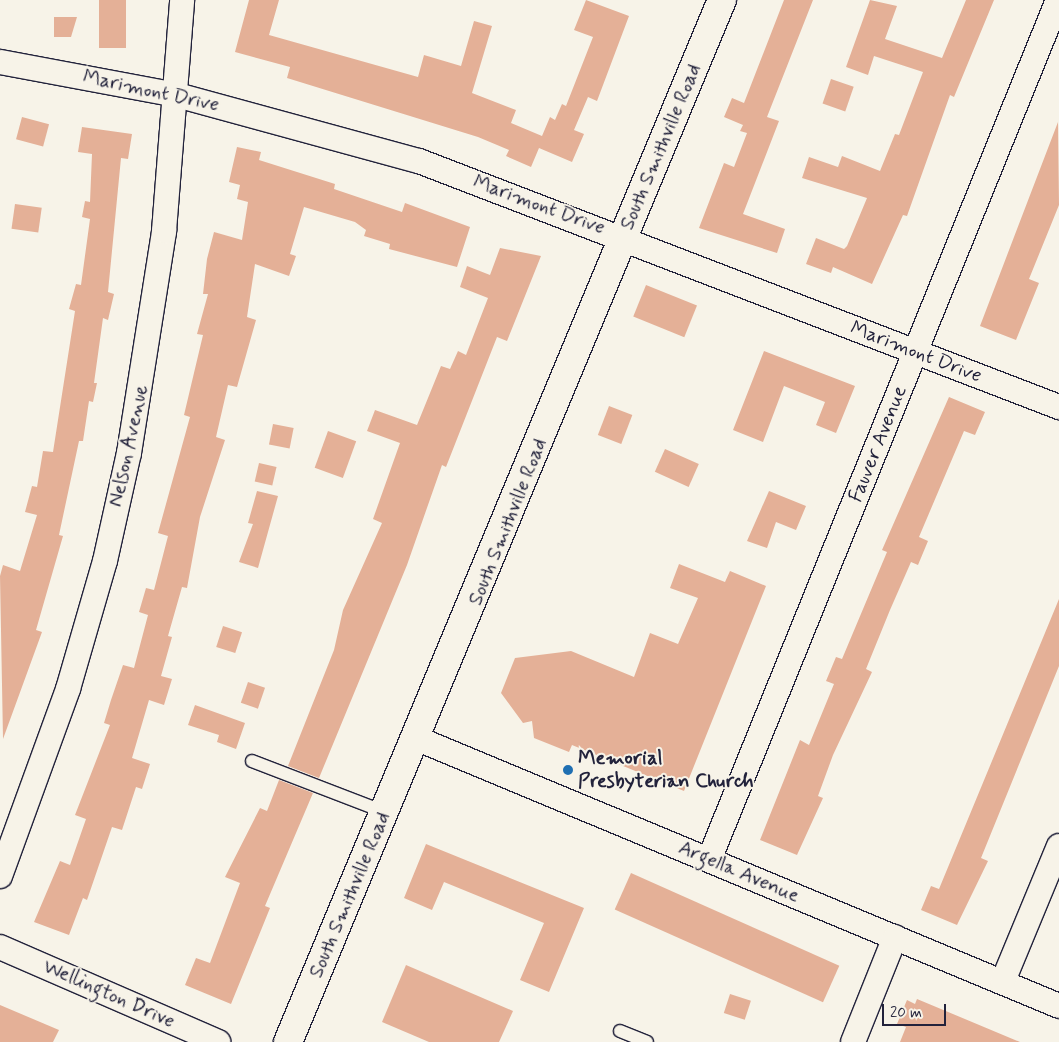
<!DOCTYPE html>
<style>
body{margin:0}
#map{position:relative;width:1059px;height:1042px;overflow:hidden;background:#f7f3e8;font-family:Mynerve,sans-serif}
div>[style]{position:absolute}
.building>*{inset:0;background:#e4b097;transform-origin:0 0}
.roads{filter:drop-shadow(1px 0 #22223b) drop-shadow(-1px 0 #22223b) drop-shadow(0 1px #22223b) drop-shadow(0 -1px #22223b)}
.service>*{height:12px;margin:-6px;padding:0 6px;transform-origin:6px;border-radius:6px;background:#f7f3e8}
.minor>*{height:24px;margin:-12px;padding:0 12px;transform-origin:12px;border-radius:12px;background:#f7f3e8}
.secondary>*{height:28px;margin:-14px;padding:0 14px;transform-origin:14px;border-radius:14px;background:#f7f3e8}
.dots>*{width:14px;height:14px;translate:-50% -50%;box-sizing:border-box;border:2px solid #f7f3e8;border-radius:50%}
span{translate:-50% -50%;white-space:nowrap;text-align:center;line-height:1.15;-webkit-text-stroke:4px #f7f3e8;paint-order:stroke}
.street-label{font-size:20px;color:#22223b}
.poi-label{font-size:20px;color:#22223b;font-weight:700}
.left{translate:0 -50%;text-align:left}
.scale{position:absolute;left:882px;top:1004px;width:64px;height:22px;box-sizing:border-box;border:2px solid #22223b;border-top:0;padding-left:6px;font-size:15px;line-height:18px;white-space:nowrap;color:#22223b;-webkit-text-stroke:4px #f7f3e8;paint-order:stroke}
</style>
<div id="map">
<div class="building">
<div style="left:99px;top:0;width:27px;height:48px"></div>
<div style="clip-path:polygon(249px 0,279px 0,269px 35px,418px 77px,424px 55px,461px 66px,474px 21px,492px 26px,472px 93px,516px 110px,511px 123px,542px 136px,550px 117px,555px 120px,562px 104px,566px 106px,593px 37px,574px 30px,586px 0,629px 16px,597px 101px,588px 97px,574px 130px,584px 134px,572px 162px,539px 148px,531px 167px,506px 156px,509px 150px,478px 137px,287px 78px,290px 67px,235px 52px)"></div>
<div style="clip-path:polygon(784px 0,813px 0,767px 117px,779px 121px,743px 214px,785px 229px,777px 253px,699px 228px,724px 163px,734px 167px,747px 133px,740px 131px,743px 125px,724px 117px,732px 98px,744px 103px)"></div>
<div style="clip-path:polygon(870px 0,897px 6px,885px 39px,942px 58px,966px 0,994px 0,954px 97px,950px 95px,907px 216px,903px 215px,872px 284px,833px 267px,831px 273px,806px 264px,816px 238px,844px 249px,847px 246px,867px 198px,802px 178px,809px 157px,838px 167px,842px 156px,880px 171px,895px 134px,899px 135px,923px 72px,874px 56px,868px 75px,846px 67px)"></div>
<div style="clip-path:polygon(54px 17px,77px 17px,71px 37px,54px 37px)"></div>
<div style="left:831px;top:79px;width:24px;height:26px;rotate:19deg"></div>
<div style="left:22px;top:117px;width:28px;height:23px;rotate:15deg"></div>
<div style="clip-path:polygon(1058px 122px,1059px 205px,1029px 279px,1039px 283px,1016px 340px,980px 326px)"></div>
<div style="clip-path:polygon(82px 127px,132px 134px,128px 159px,121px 158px,108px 292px,114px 294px,108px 320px,103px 318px,94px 383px,97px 383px,93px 402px,89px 401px,83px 441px,79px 441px,59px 535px,63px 536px,36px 630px,42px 632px,3px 739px,0 576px,3px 565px,20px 571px,37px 515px,25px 512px,32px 486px,37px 487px,43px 451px,53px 452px,75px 311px,69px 309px,76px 284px,81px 285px,90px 219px,82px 217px,85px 201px,90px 202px,92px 154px,78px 152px)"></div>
<div style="clip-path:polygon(237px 147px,261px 152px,259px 160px,335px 184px,334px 189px,402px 212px,405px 203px,470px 227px,457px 267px,389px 249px,390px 244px,364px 236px,366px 230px,355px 222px,304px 207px,290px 254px,296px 256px,289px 276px,255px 264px,247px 317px,256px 320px,237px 387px,228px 385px,216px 437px,225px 440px,200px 517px,187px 588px,182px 587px,168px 636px,172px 637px,161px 676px,172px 679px,164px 705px,149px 700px,132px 758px,150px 764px,142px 789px,136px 787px,122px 830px,112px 827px,87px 900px,83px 898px,69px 935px,34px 922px,60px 861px,70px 865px,86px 819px,75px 815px,110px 725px,104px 723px,111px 700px,123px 665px,134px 668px,148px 615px,139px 612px,146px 588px,154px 590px,168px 536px,158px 533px,190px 417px,184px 415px,203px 335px,197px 334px,208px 294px,203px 294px,207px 259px,214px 232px,242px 240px,248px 202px,237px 199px,240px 185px,229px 182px)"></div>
<div style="left:15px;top:204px;width:27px;height:25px;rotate:8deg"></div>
<div style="clip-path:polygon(500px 248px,541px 256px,507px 341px,497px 337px,446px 467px,442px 465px,407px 565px,319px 778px,288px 766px,334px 650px,343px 610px,382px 523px,373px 519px,400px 443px,367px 431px,375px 410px,417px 425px,441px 366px,450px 369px,458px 351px,466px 355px,488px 298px,460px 287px,467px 266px,490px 275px)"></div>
<div style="left:646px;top:285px;width:55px;height:34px;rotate:22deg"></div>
<div style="clip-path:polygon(764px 351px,855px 386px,836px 433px,816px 425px,825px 402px,784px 386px,763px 442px,733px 430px)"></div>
<div style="clip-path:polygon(949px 397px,985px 412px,975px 435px,964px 431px,944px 478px,919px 537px,928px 541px,918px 565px,911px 562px,890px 610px,866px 669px,872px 672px,833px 755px,818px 796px,823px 798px,797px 855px,760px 840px,800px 740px,809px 745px,834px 684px,826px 681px,836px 657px,842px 659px,887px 552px,882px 550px)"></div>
<div style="left:609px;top:406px;width:25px;height:31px;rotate:21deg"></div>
<div style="left:273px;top:424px;width:21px;height:21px;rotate:11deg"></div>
<div style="left:328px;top:431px;width:30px;height:39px;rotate:20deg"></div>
<div style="left:665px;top:449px;width:37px;height:25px;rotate:24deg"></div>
<div style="left:259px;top:463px;width:18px;height:19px;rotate:13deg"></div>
<div style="clip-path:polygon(257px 491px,278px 496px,258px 568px,239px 562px,253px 524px,248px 523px)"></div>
<div style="clip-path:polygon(769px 491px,806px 506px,796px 530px,776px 522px,767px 548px,747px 541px)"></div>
<div style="clip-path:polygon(679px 564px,725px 582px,730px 571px,766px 586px,684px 791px,572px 745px,569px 752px,534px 738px,532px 721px,523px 723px,501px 693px,515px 658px,571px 651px,634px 677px,650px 633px,678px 644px,698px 598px,670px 588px)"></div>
<div style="clip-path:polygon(1059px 599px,1059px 666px,981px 858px,988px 861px,957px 925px,921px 910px,931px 886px,939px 889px)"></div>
<div style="left:223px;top:626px;width:20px;height:22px;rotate:18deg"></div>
<div style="left:248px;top:682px;width:18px;height:22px;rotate:19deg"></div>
<div style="clip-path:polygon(195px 705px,245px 723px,236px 749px,217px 742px,219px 735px,188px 725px)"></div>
<div style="clip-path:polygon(279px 780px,313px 793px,265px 906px,270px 908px,231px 1004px,185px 985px,196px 958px,210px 963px,240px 883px,225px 877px,260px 808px,267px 811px)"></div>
<div style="clip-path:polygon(426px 844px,584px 908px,549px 992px,520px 980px,544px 923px,444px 882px,432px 910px,404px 898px)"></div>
<div style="left:631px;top:873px;width:228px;height:40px;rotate:24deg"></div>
<div style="clip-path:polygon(406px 965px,513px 1011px,499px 1042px,429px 1042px,382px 1022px)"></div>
<div style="left:730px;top:994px;width:22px;height:20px;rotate:18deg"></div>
<div style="clip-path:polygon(917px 999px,1020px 1042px,900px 1042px,906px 1027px,897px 1024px,907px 1000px,915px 1004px)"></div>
<div style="clip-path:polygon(0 1005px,59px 1030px,53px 1042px,0 1042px)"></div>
</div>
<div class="roads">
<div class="service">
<div style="left:252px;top:761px;width:142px;rotate:21deg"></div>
<div style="left:620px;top:1031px;width:29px;rotate:22deg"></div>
</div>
<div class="minor">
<div style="left:0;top:62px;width:180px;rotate:10.6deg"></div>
<div style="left:177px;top:95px;width:251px;rotate:15.3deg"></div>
<div style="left:419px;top:161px;width:686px;rotate:21.03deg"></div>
<div style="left:418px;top:739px;width:694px;rotate:22.61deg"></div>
<div style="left:709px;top:860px;width:928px;rotate:-67.91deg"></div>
<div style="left:0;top:876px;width:199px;rotate:-70deg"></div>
<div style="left:68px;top:689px;width:133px;rotate:-73.9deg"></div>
<div style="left:105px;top:561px;width:111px;rotate:-77.5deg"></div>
<div style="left:129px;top:453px;width:225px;rotate:-81deg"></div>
<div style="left:164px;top:231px;width:232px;rotate:-85.5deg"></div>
<div style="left:0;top:947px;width:238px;rotate:23.5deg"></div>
<div style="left:1003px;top:981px;width:146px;rotate:-67.5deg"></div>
<div style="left:853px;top:1042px;width:113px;rotate:-68.2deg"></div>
</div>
<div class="secondary">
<div style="left:288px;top:1042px;width:1129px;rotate:-67.39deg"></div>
</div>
</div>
<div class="dots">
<div style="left:568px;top:770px;background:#1f6fb2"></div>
</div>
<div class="street-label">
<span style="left:151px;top:91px;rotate:12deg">Marimont Drive</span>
<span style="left:661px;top:147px;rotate:-67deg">South Smithville Road</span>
<span style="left:539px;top:205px;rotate:20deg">Marimont Drive</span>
<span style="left:916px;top:352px;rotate:21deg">Marimont Drive</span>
<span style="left:878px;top:444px;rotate:-68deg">Fauver Avenue</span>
<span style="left:129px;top:446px;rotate:-78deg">Nelson Avenue</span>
<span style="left:508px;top:522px;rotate:-68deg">South Smithville Road</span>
<span style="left:739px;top:872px;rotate:23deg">Argella Avenue</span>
<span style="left:350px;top:895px;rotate:-67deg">South Smithville Road</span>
<span style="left:109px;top:994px;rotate:24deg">Wellington Drive</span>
</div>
<div class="poi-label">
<span class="left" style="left:578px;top:770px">Memorial<br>Presbyterian Church</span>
</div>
<div class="scale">20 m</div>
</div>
